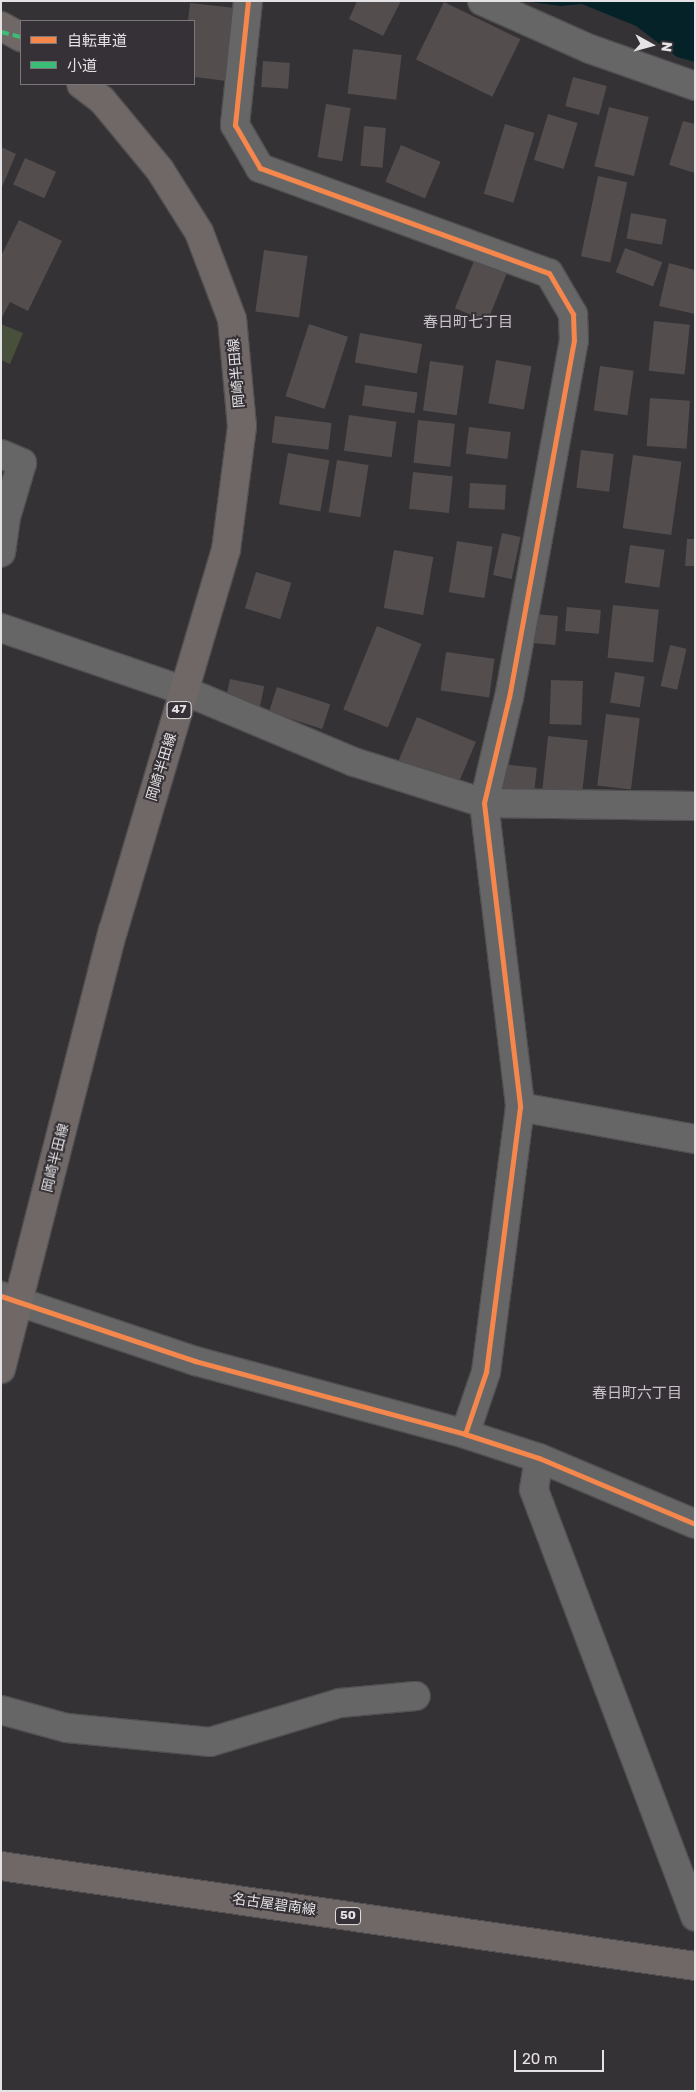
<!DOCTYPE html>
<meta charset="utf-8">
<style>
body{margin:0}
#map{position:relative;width:696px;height:2092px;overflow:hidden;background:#343235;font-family:Rubik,"Noto Sans JP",sans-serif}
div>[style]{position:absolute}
.green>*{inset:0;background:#48503b}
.water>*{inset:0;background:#052228}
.building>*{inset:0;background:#534d4d;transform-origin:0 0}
.roads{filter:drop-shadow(1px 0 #514f51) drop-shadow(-1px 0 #514f51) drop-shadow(0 1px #514f51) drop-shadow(0 -1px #514f51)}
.minor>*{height:28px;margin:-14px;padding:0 14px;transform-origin:14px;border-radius:14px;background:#676667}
.tertiary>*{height:28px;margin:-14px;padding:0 14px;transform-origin:14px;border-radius:14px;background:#676667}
.primary>*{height:28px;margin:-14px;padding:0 14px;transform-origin:14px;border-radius:14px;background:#706866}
.quiet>*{height:4px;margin-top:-2px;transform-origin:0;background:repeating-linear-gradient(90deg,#3abd76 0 8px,transparent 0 12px)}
.cycleway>*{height:5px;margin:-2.5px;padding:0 2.5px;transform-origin:2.5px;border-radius:2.5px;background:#f5874c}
span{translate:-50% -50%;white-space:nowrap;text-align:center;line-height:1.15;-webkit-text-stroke:4px #353136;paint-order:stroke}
.shield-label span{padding:1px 4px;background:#353136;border:1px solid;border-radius:4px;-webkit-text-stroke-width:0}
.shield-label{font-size:12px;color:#e4e2e4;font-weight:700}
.street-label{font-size:14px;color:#e4e2e4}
.neighbourhood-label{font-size:15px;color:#c8c3c8}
.frame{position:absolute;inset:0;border:2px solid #e4e2e4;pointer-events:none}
.legend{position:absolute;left:20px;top:20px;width:175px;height:65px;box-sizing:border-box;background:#353136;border:1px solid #7b787c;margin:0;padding:6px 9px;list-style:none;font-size:15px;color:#e4e2e4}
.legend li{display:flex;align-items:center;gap:10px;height:25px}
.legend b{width:25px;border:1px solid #7b787c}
.north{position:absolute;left:626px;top:20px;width:50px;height:50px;-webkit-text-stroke:4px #353136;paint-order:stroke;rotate:97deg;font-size:14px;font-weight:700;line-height:20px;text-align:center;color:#e4e2e4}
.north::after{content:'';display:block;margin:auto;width:18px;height:22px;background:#e4e2e4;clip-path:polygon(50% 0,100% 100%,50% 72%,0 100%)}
.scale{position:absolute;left:514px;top:2050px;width:90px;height:22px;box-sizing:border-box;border:2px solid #e4e2e4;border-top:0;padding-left:6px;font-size:15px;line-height:18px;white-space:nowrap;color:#e4e2e4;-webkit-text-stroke:4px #353136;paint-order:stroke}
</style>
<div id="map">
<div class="green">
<div style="clip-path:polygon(1px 324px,23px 333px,10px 364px,1px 360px)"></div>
</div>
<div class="water">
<div style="clip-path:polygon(523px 1px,695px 1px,695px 62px,677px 57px,636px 26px,582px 4px,561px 6px)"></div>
</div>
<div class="building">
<div style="clip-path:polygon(357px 1px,401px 1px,383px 36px,349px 19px)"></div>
<div style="left:444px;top:2px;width:85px;height:64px;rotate:26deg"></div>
<div style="clip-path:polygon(190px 3px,235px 8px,227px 81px,194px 77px,194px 21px,188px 21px)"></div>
<div style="left:353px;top:49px;width:49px;height:45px;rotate:7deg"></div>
<div style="left:263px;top:61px;width:27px;height:26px;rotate:4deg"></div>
<div style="left:573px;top:77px;width:35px;height:30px;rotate:15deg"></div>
<div style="left:326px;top:104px;width:25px;height:54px;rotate:9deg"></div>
<div style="left:609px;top:107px;width:41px;height:61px;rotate:14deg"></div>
<div style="left:548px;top:114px;width:31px;height:48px;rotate:17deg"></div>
<div style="clip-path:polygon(683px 121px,695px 124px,695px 173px,669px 165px)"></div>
<div style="left:505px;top:124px;width:31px;height:73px;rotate:17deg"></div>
<div style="left:364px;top:126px;width:22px;height:40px;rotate:5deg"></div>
<div style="left:401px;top:145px;width:43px;height:40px;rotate:23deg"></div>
<div style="clip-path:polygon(1px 147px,16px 154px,1px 189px)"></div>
<div style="left:25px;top:158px;width:34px;height:29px;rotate:24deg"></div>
<div style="left:598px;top:176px;width:30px;height:82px;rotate:12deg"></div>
<div style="left:631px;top:213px;width:36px;height:26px;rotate:10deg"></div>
<div style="clip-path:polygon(19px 220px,62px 241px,28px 311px,10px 302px,1px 319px,1px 256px)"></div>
<div style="left:625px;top:248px;width:40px;height:26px;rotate:21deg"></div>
<div style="left:264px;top:250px;width:44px;height:62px;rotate:8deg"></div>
<div style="left:474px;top:261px;width:35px;height:51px;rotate:22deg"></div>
<div style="clip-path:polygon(669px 263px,695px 270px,695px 314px,659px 306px)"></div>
<div style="left:654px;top:321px;width:36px;height:50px;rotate:6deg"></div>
<div style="left:309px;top:324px;width:41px;height:76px;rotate:18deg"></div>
<div style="left:360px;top:333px;width:63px;height:30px;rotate:10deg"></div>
<div style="left:496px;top:360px;width:36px;height:44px;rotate:10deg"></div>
<div style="left:430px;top:361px;width:34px;height:50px;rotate:8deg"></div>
<div style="left:600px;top:366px;width:34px;height:45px;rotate:8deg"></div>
<div style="left:365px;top:385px;width:53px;height:21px;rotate:8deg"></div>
<div style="left:650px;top:398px;width:40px;height:48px;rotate:4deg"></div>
<div style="left:349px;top:415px;width:48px;height:36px;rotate:8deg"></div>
<div style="left:275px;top:416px;width:57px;height:27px;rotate:7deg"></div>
<div style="left:418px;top:420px;width:37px;height:43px;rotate:6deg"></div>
<div style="left:469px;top:427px;width:42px;height:27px;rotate:7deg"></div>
<div style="left:581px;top:450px;width:33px;height:38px;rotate:7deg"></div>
<div style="left:288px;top:453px;width:42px;height:52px;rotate:10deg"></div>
<div style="left:633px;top:455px;width:49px;height:74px;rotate:8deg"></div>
<div style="left:337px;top:460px;width:32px;height:53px;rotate:9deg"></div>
<div style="left:413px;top:472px;width:40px;height:37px;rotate:6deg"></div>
<div style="left:470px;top:483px;width:36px;height:25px;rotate:3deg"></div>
<div style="left:502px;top:533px;width:19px;height:43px;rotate:12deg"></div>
<div style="clip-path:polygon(687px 539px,695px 539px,695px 566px,685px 566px)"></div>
<div style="left:457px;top:541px;width:36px;height:52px;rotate:9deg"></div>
<div style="left:630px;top:545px;width:35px;height:38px;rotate:8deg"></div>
<div style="left:394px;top:550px;width:40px;height:59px;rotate:10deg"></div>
<div style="left:256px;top:572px;width:37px;height:38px;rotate:17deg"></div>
<div style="left:613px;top:605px;width:46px;height:53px;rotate:6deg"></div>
<div style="left:567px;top:607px;width:34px;height:24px;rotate:5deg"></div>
<div style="left:535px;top:614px;width:23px;height:29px;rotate:5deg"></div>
<div style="left:377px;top:626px;width:48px;height:90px;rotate:22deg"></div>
<div style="left:670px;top:645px;width:17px;height:42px;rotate:13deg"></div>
<div style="left:446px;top:652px;width:49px;height:39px;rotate:8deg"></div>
<div style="left:615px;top:672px;width:30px;height:31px;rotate:9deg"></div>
<div style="left:230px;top:679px;width:35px;height:24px;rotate:12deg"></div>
<div style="left:551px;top:680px;width:32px;height:44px;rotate:2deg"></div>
<div style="left:277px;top:687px;width:56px;height:26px;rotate:18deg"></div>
<div style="left:606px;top:714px;width:34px;height:72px;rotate:7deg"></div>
<div style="left:417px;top:717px;width:64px;height:50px;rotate:23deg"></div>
<div style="left:548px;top:736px;width:40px;height:60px;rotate:6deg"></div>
<div style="left:501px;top:764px;width:36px;height:27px;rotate:6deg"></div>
</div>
<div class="roads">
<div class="minor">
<div style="left:248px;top:1px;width:125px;rotate:96deg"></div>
<div style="left:235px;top:125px;width:50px;rotate:59.8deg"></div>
<div style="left:260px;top:168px;width:307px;rotate:20deg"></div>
<div style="left:549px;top:273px;width:48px;rotate:59.7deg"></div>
<div style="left:573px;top:314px;width:26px;rotate:88deg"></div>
<div style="left:574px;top:340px;width:363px;rotate:100.3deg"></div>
<div style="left:509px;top:697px;width:109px;rotate:103.3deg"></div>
<div style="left:484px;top:803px;width:306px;rotate:83.2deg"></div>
<div style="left:520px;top:1107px;width:267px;rotate:97.3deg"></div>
<div style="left:486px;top:1372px;width:65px;rotate:108.7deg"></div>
<div style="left:482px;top:1px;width:118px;rotate:24deg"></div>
<div style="left:590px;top:49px;width:111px;rotate:19.4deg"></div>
<div style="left:1px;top:454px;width:23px;rotate:23deg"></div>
<div style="left:22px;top:463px;width:56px;rotate:106.5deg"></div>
<div style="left:6px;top:517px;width:36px;rotate:98deg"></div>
<div style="left:1px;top:628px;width:194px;rotate:18.9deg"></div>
<div style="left:185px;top:691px;width:183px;rotate:22.8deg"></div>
<div style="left:354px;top:762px;width:136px;rotate:17.5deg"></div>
<div style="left:484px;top:803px;width:211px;rotate:0.8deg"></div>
<div style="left:520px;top:1107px;width:178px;rotate:10.4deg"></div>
<div style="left:539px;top:1458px;width:32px;rotate:99deg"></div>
<div style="left:534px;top:1490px;width:456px;rotate:69.3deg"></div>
<div style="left:1px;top:1710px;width:68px;rotate:15.3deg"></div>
<div style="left:67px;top:1728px;width:144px;rotate:5.6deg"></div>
<div style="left:210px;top:1742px;width:136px;rotate:-16.7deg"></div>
<div style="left:340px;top:1703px;width:76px;rotate:-5.3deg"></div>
</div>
<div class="tertiary">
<div style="left:1px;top:1296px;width:205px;rotate:18.5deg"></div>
<div style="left:195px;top:1361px;width:280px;rotate:15.1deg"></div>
<div style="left:465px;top:1434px;width:78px;rotate:18deg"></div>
<div style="left:539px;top:1458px;width:169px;rotate:22.9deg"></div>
</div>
<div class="primary">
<div style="left:1px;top:26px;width:23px;rotate:29deg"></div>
<div style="left:1px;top:1369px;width:452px;rotate:-75.7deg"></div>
<div style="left:113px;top:931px;width:397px;rotate:-73.5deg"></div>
<div style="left:226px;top:550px;width:125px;rotate:-82.6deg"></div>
<div style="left:242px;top:426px;width:107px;rotate:-95.3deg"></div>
<div style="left:232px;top:319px;width:93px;rotate:-110.8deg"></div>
<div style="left:199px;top:232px;width:73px;rotate:-122.2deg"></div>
<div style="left:160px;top:170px;width:91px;rotate:-129.6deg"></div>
<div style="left:102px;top:100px;width:26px;rotate:-143deg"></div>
<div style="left:1px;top:1866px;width:701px;rotate:8.2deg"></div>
</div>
</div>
<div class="quiet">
<div style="left:1px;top:32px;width:21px;rotate:14deg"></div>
</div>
<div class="cycleway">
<div style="left:248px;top:1px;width:125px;rotate:96deg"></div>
<div style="left:235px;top:125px;width:50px;rotate:59.8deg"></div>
<div style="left:260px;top:168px;width:307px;rotate:20deg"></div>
<div style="left:549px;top:273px;width:48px;rotate:59.7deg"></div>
<div style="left:573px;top:314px;width:26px;rotate:88deg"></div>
<div style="left:574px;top:340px;width:363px;rotate:100.3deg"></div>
<div style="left:509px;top:697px;width:109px;rotate:103.3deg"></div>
<div style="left:484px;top:803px;width:306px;rotate:83.2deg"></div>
<div style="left:520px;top:1107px;width:267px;rotate:97.3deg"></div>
<div style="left:486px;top:1372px;width:65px;rotate:108.7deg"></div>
<div style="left:1px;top:1296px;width:205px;rotate:18.5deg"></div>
<div style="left:195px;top:1361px;width:280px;rotate:15.1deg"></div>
<div style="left:465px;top:1434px;width:78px;rotate:18deg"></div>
<div style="left:539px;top:1458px;width:169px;rotate:22.9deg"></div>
</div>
<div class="shield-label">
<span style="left:179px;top:710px">47</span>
<span style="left:348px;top:1916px">50</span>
</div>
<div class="street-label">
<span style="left:237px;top:373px;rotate:-95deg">岡崎半田線</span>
<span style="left:162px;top:767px;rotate:-73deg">岡崎半田線</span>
<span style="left:56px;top:1158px;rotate:-76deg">岡崎半田線</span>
<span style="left:274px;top:1905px;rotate:8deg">名古屋碧南線</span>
</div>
<div class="neighbourhood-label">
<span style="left:468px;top:323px">春日町七丁目</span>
<span style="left:637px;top:1394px">春日町六丁目</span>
</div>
<div class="frame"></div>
<ul class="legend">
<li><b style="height:6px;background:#f5874c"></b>自転車道</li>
<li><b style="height:6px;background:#3abd76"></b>小道</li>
</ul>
<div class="north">N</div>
<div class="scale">20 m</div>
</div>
